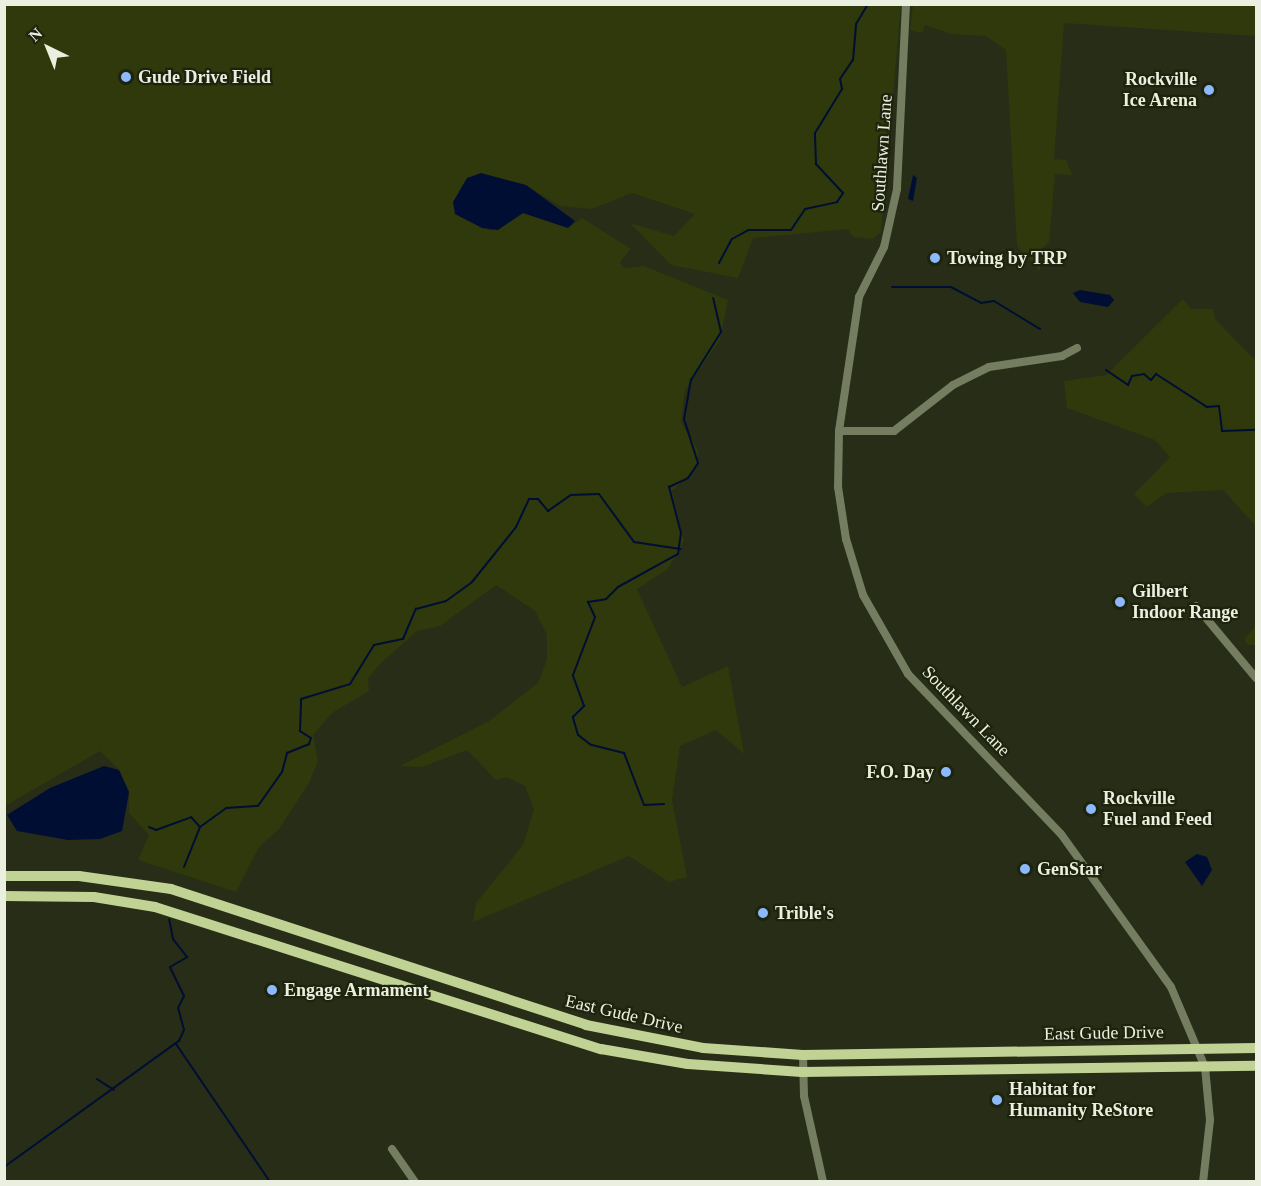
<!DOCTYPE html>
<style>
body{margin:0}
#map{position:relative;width:1261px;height:1186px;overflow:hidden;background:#272d16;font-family:"Times New Roman",serif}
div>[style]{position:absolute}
.green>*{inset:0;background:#2f390c}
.water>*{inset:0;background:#000e33}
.stream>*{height:2px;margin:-1px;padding:0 1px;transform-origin:1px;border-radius:1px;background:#000e33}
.minor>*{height:8px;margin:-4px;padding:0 4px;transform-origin:4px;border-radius:4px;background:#757d60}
.major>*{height:10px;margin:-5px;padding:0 5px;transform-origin:5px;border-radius:5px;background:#c1d295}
.dots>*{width:16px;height:16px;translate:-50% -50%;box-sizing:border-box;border:3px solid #1d230c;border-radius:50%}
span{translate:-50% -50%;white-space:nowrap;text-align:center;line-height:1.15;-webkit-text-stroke:4.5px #1d230c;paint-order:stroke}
.poi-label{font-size:18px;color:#eaefe0;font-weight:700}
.left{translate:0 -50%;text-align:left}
.right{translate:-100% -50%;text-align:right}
.street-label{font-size:18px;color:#eaefe0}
.frame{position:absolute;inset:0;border:6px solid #eaefe0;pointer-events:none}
.north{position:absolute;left:18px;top:18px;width:60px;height:60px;-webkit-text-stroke:4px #1d230c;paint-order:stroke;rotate:317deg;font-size:16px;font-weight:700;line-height:24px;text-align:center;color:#eaefe0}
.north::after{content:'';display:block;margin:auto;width:21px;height:27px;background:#eaefe0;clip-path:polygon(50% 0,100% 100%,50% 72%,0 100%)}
</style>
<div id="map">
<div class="green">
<div style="clip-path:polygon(5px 5px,901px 5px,881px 232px,873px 239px,853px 237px,848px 229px,753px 238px,738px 278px,671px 265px,630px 223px,674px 236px,695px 214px,632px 193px,592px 209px,560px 206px,526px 185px,455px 214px,491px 231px,523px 213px,568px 228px,582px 218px,631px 249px,620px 262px,624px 268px,644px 266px,728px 300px,720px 340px,685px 390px,681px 422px,698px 450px,697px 467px,672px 491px,684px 541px,668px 569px,637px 589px,682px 687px,728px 666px,744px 754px,716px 730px,680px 746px,672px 800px,687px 877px,669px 882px,629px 856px,473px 922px,476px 903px,523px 845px,534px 809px,525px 786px,507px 777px,496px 780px,467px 750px,422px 767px,400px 766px,489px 721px,538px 683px,547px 659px,547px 635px,535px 611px,496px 585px,440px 626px,417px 631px,381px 663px,368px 678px,369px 691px,332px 713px,313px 735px,318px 761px,309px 783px,279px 829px,259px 847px,236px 892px,138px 860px,149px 835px,129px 813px,129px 792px,119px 770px,100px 751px,5px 806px)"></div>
<div style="clip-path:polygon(913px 5px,1256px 5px,1256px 36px,1064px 23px,1054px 159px,1066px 160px,1072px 175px,1055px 174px,1049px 242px,1042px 249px,1040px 271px,1017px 246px,1006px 50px,986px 36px,951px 34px,925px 25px,922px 33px,910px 30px)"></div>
<div style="clip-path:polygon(1183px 299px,1191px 309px,1213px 309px,1215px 319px,1256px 361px,1256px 526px,1223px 490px,1166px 493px,1147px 507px,1134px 494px,1170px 457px,1155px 440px,1067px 408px,1064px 381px,1106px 375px)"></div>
<div style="clip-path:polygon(1256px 626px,1256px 645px,1248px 645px,1244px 639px)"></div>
</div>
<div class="water">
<div style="clip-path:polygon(481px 173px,526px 185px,575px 221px,568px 228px,523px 213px,498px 230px,482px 228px,455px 214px,453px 202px,467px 178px)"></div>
<div style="clip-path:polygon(913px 175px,917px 178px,913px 201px,908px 199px)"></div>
<div style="clip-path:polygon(1080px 290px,1110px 295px,1114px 300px,1108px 307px,1080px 302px,1073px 293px)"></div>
<div style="clip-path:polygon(104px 766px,119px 770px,129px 792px,122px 831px,100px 839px,68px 840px,17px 831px,7px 815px,50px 788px)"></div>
<div style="clip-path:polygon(1197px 854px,1207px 857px,1212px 870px,1202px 886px,1185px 862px)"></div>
</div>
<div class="stream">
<div style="left:719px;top:263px;width:27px;rotate:-62deg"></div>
<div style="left:732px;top:239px;width:18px;rotate:-29deg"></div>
<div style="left:748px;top:230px;width:43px"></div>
<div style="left:791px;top:230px;width:25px;rotate:-56deg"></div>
<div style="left:805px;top:209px;width:33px;rotate:-12deg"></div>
<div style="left:837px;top:202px;width:11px;rotate:-56deg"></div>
<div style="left:843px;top:193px;width:40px;rotate:-133deg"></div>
<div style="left:816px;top:164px;width:31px;rotate:-92deg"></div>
<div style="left:815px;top:133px;width:52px;rotate:-58.5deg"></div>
<div style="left:842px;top:89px;width:10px;rotate:-101deg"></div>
<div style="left:840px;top:79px;width:23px;rotate:-56deg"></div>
<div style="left:853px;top:60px;width:36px;rotate:-85deg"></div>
<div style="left:856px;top:24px;width:23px;rotate:-59deg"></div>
<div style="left:892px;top:287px;width:59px"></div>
<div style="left:951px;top:287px;width:34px;rotate:28deg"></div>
<div style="left:981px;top:303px;width:13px;rotate:-9deg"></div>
<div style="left:994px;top:301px;width:54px;rotate:31.3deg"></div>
<div style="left:1106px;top:370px;width:27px;rotate:34deg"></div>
<div style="left:1128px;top:385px;width:10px;rotate:-66deg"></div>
<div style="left:1132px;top:376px;width:12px;rotate:-9deg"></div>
<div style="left:1144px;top:374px;width:9px;rotate:41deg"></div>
<div style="left:1151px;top:380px;width:8px;rotate:-50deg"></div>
<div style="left:1156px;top:374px;width:61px;rotate:32.9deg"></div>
<div style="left:1207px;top:407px;width:12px;rotate:-5deg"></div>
<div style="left:1219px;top:406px;width:25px;rotate:83deg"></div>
<div style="left:1222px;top:431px;width:34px;rotate:-2deg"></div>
<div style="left:664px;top:804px;width:20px;rotate:177deg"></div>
<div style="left:644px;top:805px;width:56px;rotate:-111deg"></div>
<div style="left:624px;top:753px;width:34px;rotate:-166deg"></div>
<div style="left:591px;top:745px;width:16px;rotate:-142deg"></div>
<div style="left:578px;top:735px;width:19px;rotate:-106deg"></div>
<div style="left:573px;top:717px;width:16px;rotate:-45deg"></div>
<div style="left:584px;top:706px;width:33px;rotate:-110deg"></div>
<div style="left:573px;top:675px;width:62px;rotate:-69.2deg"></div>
<div style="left:595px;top:617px;width:17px;rotate:-115deg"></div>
<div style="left:588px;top:602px;width:18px;rotate:-9deg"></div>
<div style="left:606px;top:599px;width:17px;rotate:-45deg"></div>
<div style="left:618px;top:587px;width:68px;rotate:-28.8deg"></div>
<div style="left:678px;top:554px;width:21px;rotate:-82deg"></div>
<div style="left:681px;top:533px;width:48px;rotate:-104.6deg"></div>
<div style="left:669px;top:487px;width:21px;rotate:-25deg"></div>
<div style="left:688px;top:478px;width:18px;rotate:-56deg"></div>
<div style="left:698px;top:463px;width:46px;rotate:-107.7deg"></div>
<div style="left:684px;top:419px;width:40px;rotate:-80deg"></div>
<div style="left:691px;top:380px;width:57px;rotate:-58deg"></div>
<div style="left:721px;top:332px;width:35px;rotate:-103deg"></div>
<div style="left:149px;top:827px;width:8px;rotate:23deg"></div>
<div style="left:156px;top:830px;width:37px;rotate:-20deg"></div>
<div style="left:191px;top:817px;width:13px;rotate:48deg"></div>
<div style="left:184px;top:867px;width:43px;rotate:-68.2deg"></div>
<div style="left:200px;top:827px;width:32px;rotate:-36deg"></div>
<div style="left:226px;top:808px;width:32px;rotate:-4deg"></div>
<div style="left:258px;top:806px;width:42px;rotate:-54.8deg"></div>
<div style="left:282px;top:772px;width:20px;rotate:-75deg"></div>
<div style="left:287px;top:753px;width:24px;rotate:-22deg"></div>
<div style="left:309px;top:744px;width:6px;rotate:-72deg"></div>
<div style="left:311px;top:738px;width:13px;rotate:-148deg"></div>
<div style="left:300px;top:731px;width:32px;rotate:-88deg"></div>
<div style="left:301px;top:699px;width:51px;rotate:-17deg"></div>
<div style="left:350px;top:684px;width:46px;rotate:-58.4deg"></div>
<div style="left:374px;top:645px;width:30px;rotate:-12deg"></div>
<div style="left:403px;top:639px;width:33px;rotate:-67deg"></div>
<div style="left:416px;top:609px;width:31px;rotate:-15deg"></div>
<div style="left:446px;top:601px;width:32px;rotate:-36deg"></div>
<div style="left:472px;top:582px;width:70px;rotate:-51.3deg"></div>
<div style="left:516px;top:527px;width:31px;rotate:-65deg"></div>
<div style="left:529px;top:499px;width:9px"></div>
<div style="left:538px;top:499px;width:16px;rotate:50deg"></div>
<div style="left:548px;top:511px;width:28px;rotate:-35deg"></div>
<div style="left:571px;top:495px;width:28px;rotate:-2deg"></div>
<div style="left:599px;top:494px;width:59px;rotate:53.9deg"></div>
<div style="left:634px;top:542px;width:47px;rotate:8.7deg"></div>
<div style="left:176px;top:1044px;width:167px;rotate:55.7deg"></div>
<div style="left:97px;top:1079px;width:20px;rotate:33deg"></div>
<div style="left:4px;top:1167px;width:216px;rotate:-35.8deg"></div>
<div style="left:179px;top:1041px;width:12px;rotate:-66deg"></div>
<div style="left:184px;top:1030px;width:23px;rotate:-105deg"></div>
<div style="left:178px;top:1008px;width:13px;rotate:-63deg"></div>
<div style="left:184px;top:996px;width:32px;rotate:-116deg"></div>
<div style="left:170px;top:967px;width:20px;rotate:-30deg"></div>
<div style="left:187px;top:957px;width:23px;rotate:-128deg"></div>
<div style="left:173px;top:939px;width:20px;rotate:-101deg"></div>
</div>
<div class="minor">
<div style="left:906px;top:4px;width:185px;rotate:92.8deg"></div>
<div style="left:897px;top:189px;width:59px;rotate:102.6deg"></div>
<div style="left:884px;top:247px;width:56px;rotate:116.6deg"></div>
<div style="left:859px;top:297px;width:135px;rotate:98.5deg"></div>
<div style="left:839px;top:431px;width:56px;rotate:91deg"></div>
<div style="left:838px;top:487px;width:53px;rotate:81.3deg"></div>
<div style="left:846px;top:539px;width:59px;rotate:73.1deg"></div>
<div style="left:863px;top:595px;width:91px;rotate:60.3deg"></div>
<div style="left:908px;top:674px;width:221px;rotate:46.3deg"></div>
<div style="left:1061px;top:834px;width:188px;rotate:54.3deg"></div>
<div style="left:1171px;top:987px;width:87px;rotate:67deg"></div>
<div style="left:1205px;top:1067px;width:53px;rotate:84.6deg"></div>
<div style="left:1210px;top:1120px;width:62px;rotate:96.4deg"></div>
<div style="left:839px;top:431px;width:55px"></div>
<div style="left:894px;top:431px;width:75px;rotate:-37.9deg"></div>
<div style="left:953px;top:385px;width:40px;rotate:-26.6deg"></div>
<div style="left:989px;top:367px;width:74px;rotate:-8.6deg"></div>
<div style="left:1062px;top:356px;width:17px;rotate:-28deg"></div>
<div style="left:1196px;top:606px;width:94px;rotate:50.2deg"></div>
<div style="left:803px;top:1055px;width:41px;rotate:88.6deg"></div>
<div style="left:804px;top:1096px;width:88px;rotate:77.5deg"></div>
<div style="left:392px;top:1149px;width:40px;rotate:55.1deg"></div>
</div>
<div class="major">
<div style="left:4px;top:876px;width:75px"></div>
<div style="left:79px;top:876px;width:93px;rotate:8deg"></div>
<div style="left:171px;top:889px;width:437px;rotate:18.1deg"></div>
<div style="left:586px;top:1025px;width:119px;rotate:11.1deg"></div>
<div style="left:703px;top:1048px;width:100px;rotate:4deg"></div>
<div style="left:803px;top:1055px;width:453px;rotate:-0.9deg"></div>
<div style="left:4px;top:896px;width:90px;rotate:0.6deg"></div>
<div style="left:94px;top:897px;width:62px;rotate:9.3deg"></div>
<div style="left:155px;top:907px;width:468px;rotate:17.7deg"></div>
<div style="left:601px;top:1049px;width:88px;rotate:9.8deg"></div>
<div style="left:688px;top:1064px;width:114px;rotate:4deg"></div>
<div style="left:802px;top:1072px;width:454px;rotate:-0.8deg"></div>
</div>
<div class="dots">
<div style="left:126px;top:77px;background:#8cb9fc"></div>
<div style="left:1209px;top:90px;background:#8cb9fc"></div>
<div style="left:935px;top:258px;background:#8cb9fc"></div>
<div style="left:1120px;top:602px;background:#8cb9fc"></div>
<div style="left:946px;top:772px;background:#8cb9fc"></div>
<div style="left:1091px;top:809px;background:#8cb9fc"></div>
<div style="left:1025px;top:869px;background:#8cb9fc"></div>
<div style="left:763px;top:913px;background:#8cb9fc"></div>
<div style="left:272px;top:990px;background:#8cb9fc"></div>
<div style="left:997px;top:1100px;background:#8cb9fc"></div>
</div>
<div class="poi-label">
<span class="left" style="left:138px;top:77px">Gude Drive Field</span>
<span class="right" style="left:1197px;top:90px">Rockville<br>Ice Arena</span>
<span class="left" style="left:947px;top:258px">Towing by TRP</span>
<span class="left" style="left:1132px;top:602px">Gilbert<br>Indoor Range</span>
<span class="right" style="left:934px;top:772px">F.O. Day</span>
<span class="left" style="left:1103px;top:809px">Rockville<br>Fuel and Feed</span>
<span class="left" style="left:1037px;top:869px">GenStar</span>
<span class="left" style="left:775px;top:913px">Trible's</span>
<span class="left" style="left:284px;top:990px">Engage Armament</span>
<span class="left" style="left:1009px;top:1100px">Habitat for<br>Humanity ReStore</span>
</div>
<div class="street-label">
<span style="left:882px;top:153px;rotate:-86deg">Southlawn Lane</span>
<span style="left:966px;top:711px;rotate:46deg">Southlawn Lane</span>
<span style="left:624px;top:1014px;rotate:13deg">East Gude Drive</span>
<span style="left:1104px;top:1033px;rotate:-1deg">East Gude Drive</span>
</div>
<div class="frame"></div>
<div class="north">N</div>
</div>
